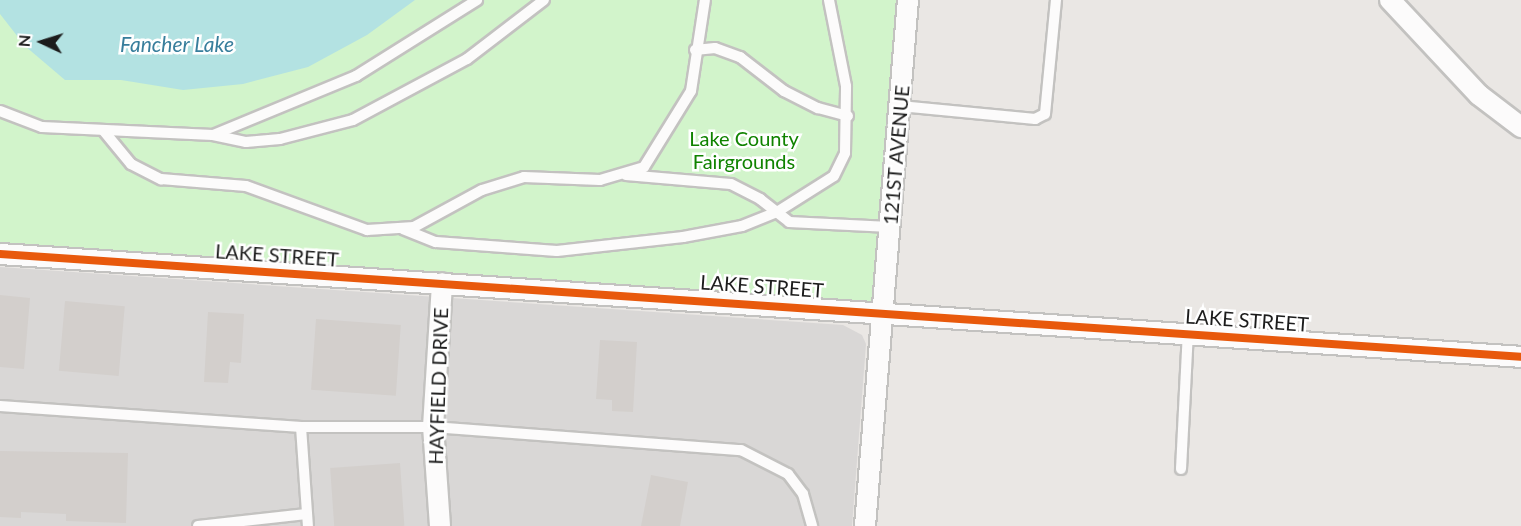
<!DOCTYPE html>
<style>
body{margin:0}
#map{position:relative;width:1521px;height:526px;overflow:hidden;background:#eae7e4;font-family:Lato,sans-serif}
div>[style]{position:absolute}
.residential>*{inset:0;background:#d9d7d6}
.park>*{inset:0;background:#d2f4cb}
.water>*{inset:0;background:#b3e2e2}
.building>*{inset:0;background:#d3cfcc;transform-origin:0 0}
.roads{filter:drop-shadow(2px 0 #c3c2c0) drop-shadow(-2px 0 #c3c2c0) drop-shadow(0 2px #c3c2c0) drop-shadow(0 -2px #c3c2c0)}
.lane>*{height:10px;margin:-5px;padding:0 5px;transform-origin:5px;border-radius:5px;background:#fcfbfb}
.street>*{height:20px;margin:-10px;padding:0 10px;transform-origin:10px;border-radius:10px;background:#fcfbfb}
.cycleway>*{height:8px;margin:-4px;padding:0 4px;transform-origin:4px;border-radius:4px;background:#e8590c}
span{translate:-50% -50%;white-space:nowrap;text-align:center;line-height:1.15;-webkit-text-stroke:5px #fff;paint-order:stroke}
.park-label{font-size:20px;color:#108300}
.street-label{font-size:20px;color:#1c1c1c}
.water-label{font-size:21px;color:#387e9c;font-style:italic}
.north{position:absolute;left:12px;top:12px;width:60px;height:60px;-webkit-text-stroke:4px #fff;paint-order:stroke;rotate:274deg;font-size:16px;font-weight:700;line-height:24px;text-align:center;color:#1c1c1c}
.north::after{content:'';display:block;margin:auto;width:21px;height:27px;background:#1c1c1c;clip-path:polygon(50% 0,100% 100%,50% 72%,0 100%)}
</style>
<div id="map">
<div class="residential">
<div style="clip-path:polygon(0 267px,843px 325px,862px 335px,866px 344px,852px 526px,0 526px)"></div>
</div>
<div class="park">
<div style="clip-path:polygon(0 0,909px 0,883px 310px,0 252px)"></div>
</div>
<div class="water">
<div style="clip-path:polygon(0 0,415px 0,367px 35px,308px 67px,243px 84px,183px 90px,121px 80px,65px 80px,25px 46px,0 14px)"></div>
</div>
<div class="building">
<div style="clip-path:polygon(0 295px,30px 298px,24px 369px,0 367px)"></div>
<div style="left:65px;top:301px;width:60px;height:70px;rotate:5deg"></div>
<div style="clip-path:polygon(208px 312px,244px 314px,241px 363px,230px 362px,228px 383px,204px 382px)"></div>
<div style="left:316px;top:319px;width:85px;height:71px;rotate:4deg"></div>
<div style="clip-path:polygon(600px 340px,637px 342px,633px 412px,612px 411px,612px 400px,596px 399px)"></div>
<div style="clip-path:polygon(0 451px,128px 453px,126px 523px,66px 521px,66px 514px,21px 512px,21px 518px,0 517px)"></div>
<div style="left:400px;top:463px;width:63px;height:70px;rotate:86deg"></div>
<div style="clip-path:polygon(651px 475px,688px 482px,680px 526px,641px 526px)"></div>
</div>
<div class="roads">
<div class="lane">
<div style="left:695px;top:50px;width:20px;rotate:-6deg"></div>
<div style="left:715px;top:48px;width:27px;rotate:20deg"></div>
<div style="left:740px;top:57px;width:56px;rotate:37.7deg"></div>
<div style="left:784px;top:91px;width:38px;rotate:27deg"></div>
<div style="left:818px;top:108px;width:31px;rotate:15deg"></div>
<div style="left:900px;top:106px;width:136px;rotate:5.5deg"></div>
<div style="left:1035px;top:119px;width:11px;rotate:-27deg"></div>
<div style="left:1045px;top:114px;width:115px;rotate:-84.5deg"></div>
<div style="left:0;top:111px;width:45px;rotate:20.9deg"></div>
<div style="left:42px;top:127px;width:171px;rotate:2.7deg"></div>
<div style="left:213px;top:135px;width:155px;rotate:-22.4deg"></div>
<div style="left:356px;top:76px;width:143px;rotate:-32.1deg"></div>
<div style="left:103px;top:130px;width:44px;rotate:50.5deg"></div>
<div style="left:131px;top:164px;width:34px;rotate:27deg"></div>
<div style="left:161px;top:179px;width:85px;rotate:4.7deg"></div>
<div style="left:246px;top:186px;width:129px;rotate:20deg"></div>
<div style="left:367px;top:230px;width:47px;rotate:-3.7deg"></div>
<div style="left:414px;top:227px;width:77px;rotate:-28.6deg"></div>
<div style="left:482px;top:190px;width:44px;rotate:-17.2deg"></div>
<div style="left:524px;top:177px;width:76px;rotate:2.3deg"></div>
<div style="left:600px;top:180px;width:46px;rotate:-16.5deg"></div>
<div style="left:644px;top:167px;width:89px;rotate:-58.3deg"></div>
<div style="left:691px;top:91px;width:92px;rotate:-81.3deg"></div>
<div style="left:213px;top:135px;width:34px;rotate:12deg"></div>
<div style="left:246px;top:142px;width:34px;rotate:-5deg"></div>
<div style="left:280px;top:139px;width:75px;rotate:-14.6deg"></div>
<div style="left:353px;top:120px;width:129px;rotate:-28.2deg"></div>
<div style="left:467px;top:59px;width:97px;rotate:-37.5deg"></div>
<div style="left:626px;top:175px;width:105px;rotate:4.9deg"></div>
<div style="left:731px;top:184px;width:33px;rotate:27deg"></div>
<div style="left:760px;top:199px;width:37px;rotate:38deg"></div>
<div style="left:789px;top:222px;width:101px;rotate:2.8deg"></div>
<div style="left:403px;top:229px;width:35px;rotate:22deg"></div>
<div style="left:436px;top:242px;width:121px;rotate:4.3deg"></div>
<div style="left:557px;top:251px;width:127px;rotate:-6.3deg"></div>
<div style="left:683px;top:237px;width:60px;rotate:-10.6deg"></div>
<div style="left:742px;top:226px;width:38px;rotate:-22deg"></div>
<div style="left:777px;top:212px;width:67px;rotate:-32.3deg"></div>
<div style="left:834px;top:176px;width:25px;rotate:-64deg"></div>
<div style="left:845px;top:153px;width:67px;rotate:-89.1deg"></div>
<div style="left:846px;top:86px;width:88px;rotate:-101.2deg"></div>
<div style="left:0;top:406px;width:302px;rotate:4deg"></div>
<div style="left:301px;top:427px;width:132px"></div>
<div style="left:433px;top:427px;width:309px;rotate:4.3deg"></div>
<div style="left:741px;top:450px;width:53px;rotate:27.1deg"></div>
<div style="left:788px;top:474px;width:25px;rotate:53deg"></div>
<div style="left:803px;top:494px;width:33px;rotate:74deg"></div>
<div style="left:301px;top:427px;width:99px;rotate:86deg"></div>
<div style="left:1181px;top:469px;width:137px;rotate:-87.1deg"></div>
<div style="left:198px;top:526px;width:109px;rotate:-6.3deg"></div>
</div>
<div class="street">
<div style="left:1390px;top:0;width:130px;rotate:46.9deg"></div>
<div style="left:1479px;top:95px;width:53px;rotate:37.3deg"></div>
<div style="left:0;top:254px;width:1524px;rotate:3.87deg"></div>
<div style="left:440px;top:526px;width:99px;rotate:-94deg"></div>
<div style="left:433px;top:427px;width:144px;rotate:-86.4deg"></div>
<div style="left:865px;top:526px;width:528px;rotate:-85.33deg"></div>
</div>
</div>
<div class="cycleway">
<div style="left:0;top:254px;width:1524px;rotate:3.87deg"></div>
</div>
<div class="park-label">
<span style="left:744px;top:150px">Lake County<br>Fairgrounds</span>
</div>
<div class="street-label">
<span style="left:896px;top:155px;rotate:-85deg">121ST AVENUE</span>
<span style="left:277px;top:255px;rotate:4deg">LAKE STREET</span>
<span style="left:762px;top:286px;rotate:4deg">LAKE STREET</span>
<span style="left:1247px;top:320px;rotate:4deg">LAKE STREET</span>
<span style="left:438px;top:386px;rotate:-88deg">HAYFIELD DRIVE</span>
</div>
<div class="water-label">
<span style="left:177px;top:44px">Fancher Lake</span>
</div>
<div class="north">N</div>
</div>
